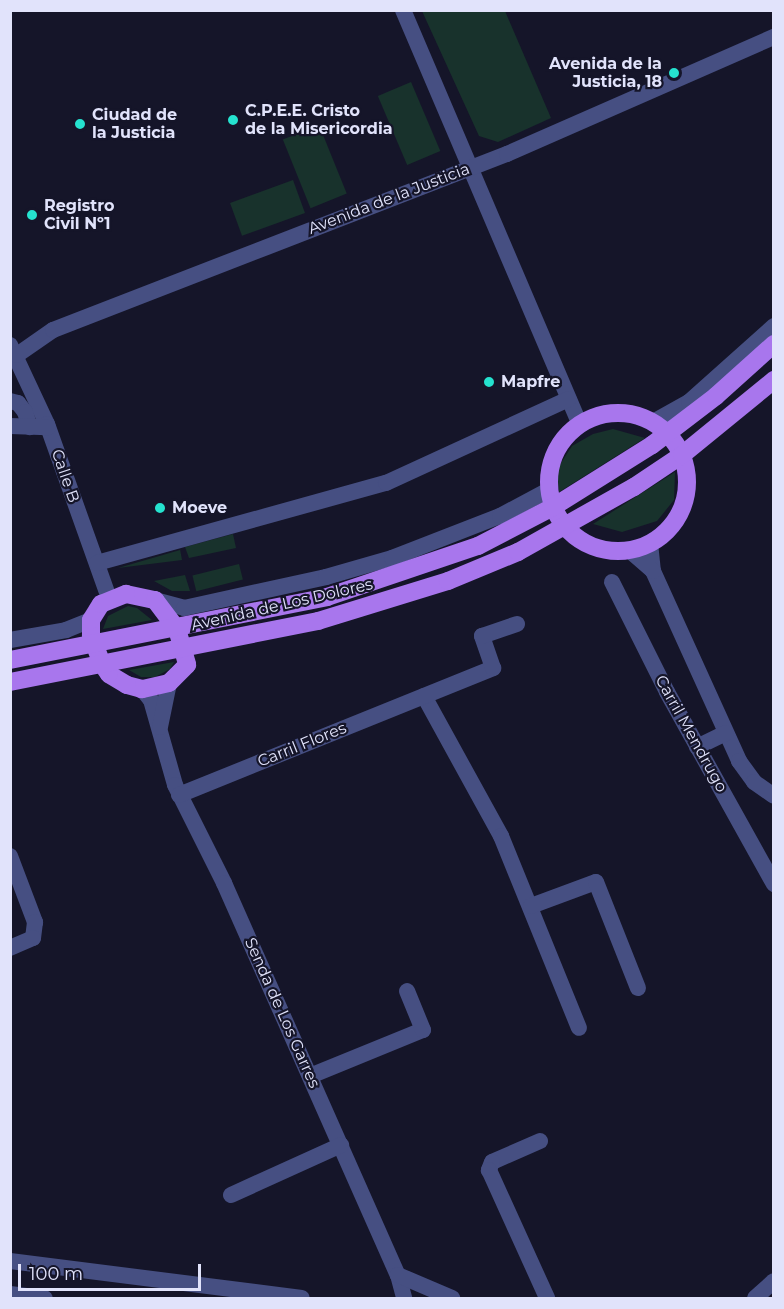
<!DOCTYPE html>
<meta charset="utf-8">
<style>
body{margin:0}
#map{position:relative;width:784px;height:1309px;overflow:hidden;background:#151529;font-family:Montserrat,sans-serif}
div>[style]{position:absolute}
.green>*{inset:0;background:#18322c;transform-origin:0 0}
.minor>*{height:16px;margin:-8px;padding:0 8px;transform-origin:8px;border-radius:8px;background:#464f82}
.major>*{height:18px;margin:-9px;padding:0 9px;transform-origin:9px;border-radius:9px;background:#a876ed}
.major>.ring{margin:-9px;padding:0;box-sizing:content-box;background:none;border:18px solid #a876ed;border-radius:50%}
.dots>*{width:16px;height:16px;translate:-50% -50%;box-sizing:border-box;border:3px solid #151529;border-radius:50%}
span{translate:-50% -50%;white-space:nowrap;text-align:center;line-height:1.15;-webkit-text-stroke:4.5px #151529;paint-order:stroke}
.poi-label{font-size:16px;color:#e1e3fb;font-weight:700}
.right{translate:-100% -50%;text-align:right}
.left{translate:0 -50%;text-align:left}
.street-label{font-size:16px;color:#e1e3fb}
.frame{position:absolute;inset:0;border:12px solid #e1e3fb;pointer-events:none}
.scale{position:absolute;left:18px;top:1264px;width:183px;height:27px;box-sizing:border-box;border:3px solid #e1e3fb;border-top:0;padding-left:8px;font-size:18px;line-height:21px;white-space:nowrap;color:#e1e3fb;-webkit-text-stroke:4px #151529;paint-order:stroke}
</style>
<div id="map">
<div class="green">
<div style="clip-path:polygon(422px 11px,505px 11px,551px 118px,498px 142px,479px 136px)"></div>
<div style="left:411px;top:82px;width:75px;height:36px;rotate:67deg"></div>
<div style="left:319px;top:125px;width:74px;height:39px;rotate:68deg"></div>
<div style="left:293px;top:180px;width:35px;height:67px;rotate:70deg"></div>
<div style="clip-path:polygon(613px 429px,645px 438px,559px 492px,557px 469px,572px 446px,593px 434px)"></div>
<div style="clip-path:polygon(675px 472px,674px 500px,657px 521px,622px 532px,593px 524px)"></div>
<div style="clip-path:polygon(233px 534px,236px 548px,189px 558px,185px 547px)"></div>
<div style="clip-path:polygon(180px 549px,182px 560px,118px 568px,180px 550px)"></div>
<div style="left:239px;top:564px;width:16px;height:48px;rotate:76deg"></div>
<div style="clip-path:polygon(185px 575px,190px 591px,172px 591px,154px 581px)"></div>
<div style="clip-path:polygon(128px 606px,137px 608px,152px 620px,103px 629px,108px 616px)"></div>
<div style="clip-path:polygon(174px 662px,170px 669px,155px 677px,141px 677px,129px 670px)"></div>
</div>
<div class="minor">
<div style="left:403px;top:10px;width:450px;rotate:66.9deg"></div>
<div style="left:10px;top:345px;width:87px;rotate:64.9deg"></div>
<div style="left:47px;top:424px;width:185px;rotate:70.4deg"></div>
<div style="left:17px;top:355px;width:44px;rotate:-34.8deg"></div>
<div style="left:53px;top:330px;width:487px;rotate:-21.2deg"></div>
<div style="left:507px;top:154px;width:292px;rotate:-23.7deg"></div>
<div style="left:10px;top:401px;width:8px;rotate:14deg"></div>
<div style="left:18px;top:403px;width:11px;rotate:52deg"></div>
<div style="left:25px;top:412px;width:16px;rotate:72deg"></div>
<div style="left:653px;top:422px;width:41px;rotate:-29.1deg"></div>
<div style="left:689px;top:402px;width:114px;rotate:-41.8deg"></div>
<div style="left:10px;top:426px;width:38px;rotate:2deg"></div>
<div style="left:650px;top:543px;width:28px;rotate:84deg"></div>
<div style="left:653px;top:571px;width:209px;rotate:65.6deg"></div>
<div style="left:739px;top:761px;width:26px;rotate:54deg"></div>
<div style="left:754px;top:782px;width:24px;rotate:35deg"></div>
<div style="left:629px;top:550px;width:32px;rotate:41deg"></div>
<div style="left:97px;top:563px;width:300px;rotate:-15.5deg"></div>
<div style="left:386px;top:483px;width:201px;rotate:-24.7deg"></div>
<div style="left:612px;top:582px;width:123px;rotate:63.4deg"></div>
<div style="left:667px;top:692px;width:220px;rotate:60.9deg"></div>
<div style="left:155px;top:600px;width:30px;rotate:15deg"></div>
<div style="left:184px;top:608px;width:145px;rotate:-12.3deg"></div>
<div style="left:326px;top:577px;width:69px;rotate:-16.1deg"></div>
<div style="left:392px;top:558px;width:116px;rotate:-21.3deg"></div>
<div style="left:500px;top:516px;width:55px;rotate:-28deg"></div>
<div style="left:10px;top:640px;width:57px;rotate:-10.1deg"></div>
<div style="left:66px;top:630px;width:27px;rotate:-22deg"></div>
<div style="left:142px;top:689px;width:14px;rotate:51deg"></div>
<div style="left:151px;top:700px;width:88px;rotate:74.2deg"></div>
<div style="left:175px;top:785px;width:110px;rotate:63.4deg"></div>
<div style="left:224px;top:883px;width:429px;rotate:66.1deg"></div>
<div style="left:398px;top:1275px;width:24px;rotate:75deg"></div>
<div style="left:424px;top:696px;width:160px;rotate:61.2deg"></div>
<div style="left:501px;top:836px;width:207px;rotate:67.9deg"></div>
<div style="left:160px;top:727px;width:45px;rotate:-78.4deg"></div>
<div style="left:697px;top:747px;width:32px;rotate:-26deg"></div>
<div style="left:179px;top:795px;width:339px;rotate:-22deg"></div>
<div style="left:493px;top:668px;width:34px;rotate:-109deg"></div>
<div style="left:482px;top:636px;width:37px;rotate:-19deg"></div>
<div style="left:10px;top:856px;width:71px;rotate:69.3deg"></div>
<div style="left:35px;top:922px;width:16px;rotate:97deg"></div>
<div style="left:33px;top:938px;width:25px;rotate:157deg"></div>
<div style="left:531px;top:906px;width:69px;rotate:-20.3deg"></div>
<div style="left:596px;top:882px;width:114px;rotate:68.4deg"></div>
<div style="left:310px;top:1076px;width:122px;rotate:-22.2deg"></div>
<div style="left:423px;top:1030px;width:42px;rotate:-112.3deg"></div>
<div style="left:540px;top:1141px;width:52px;rotate:156.4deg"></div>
<div style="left:492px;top:1162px;width:9px;rotate:111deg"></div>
<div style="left:489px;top:1170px;width:141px;rotate:65.6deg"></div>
<div style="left:231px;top:1195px;width:121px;rotate:-24.4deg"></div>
<div style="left:10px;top:1261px;width:294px;rotate:7.2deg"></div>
<div style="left:398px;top:1275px;width:59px;rotate:23.1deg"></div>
<div style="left:10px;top:1294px;width:35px;rotate:7deg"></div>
<div style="left:755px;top:1298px;width:25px;rotate:-42deg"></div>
</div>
<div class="major">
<div class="ring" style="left:549px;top:413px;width:120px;height:120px"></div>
<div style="left:126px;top:594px;width:30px;rotate:12deg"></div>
<div style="left:155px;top:600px;width:36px;rotate:53deg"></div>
<div style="left:177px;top:629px;width:37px;rotate:74deg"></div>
<div style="left:187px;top:665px;width:25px;rotate:135deg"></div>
<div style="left:169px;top:683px;width:28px;rotate:167deg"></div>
<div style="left:142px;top:689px;width:16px;rotate:-165deg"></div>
<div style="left:127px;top:685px;width:21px;rotate:-149deg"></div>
<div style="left:109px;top:674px;width:12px;rotate:-125deg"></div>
<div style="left:102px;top:664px;width:31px;rotate:-111deg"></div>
<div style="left:91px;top:635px;width:15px;rotate:-90deg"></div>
<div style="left:91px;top:620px;width:19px;rotate:-58deg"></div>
<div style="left:101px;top:604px;width:27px;rotate:-22deg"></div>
<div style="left:10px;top:660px;width:323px;rotate:-11.2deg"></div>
<div style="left:327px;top:597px;width:159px;rotate:-18.7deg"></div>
<div style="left:478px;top:546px;width:85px;rotate:-27.5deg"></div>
<div style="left:553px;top:507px;width:117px;rotate:-32.1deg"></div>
<div style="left:652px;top:445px;width:81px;rotate:-37.4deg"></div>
<div style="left:716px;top:396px;width:78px;rotate:-41.9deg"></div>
<div style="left:10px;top:682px;width:314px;rotate:-11.2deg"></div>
<div style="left:318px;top:621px;width:136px;rotate:-17.1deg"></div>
<div style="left:448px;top:581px;width:76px;rotate:-22.5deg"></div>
<div style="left:518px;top:552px;width:133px;rotate:-29.3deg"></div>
<div style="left:634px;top:487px;width:58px;rotate:-33.7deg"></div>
<div style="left:682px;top:455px;width:119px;rotate:-39.2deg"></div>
</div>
<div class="dots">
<div style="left:674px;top:73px;background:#25e2cf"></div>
<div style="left:233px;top:120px;background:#25e2cf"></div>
<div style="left:80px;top:124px;background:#25e2cf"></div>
<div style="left:32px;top:215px;background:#25e2cf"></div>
<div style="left:489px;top:382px;background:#25e2cf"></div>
<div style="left:160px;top:508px;background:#25e2cf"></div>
</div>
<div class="poi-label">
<span class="right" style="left:662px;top:73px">Avenida de la<br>Justicia, 18</span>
<span class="left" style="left:245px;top:120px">C.P.E.E. Cristo<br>de la Misericordia</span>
<span class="left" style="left:92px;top:124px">Ciudad de<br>la Justicia</span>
<span class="left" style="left:44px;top:215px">Registro<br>Civil Nº1</span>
<span class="left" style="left:501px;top:382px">Mapfre</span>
<span class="left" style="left:172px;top:508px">Moeve</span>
</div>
<div class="street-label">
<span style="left:389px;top:199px;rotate:-21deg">Avenida de la Justicia</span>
<span style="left:65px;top:476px;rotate:71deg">Calle B</span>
<span style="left:282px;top:605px;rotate:-13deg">Avenida de Los Dolores</span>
<span style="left:691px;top:734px;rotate:61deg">Carril Mendrugo</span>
<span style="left:302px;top:745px;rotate:-22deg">Carril Flores</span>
<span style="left:282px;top:1013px;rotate:66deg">Senda de Los Garres</span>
</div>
<div class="frame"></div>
<div class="scale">100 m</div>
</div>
